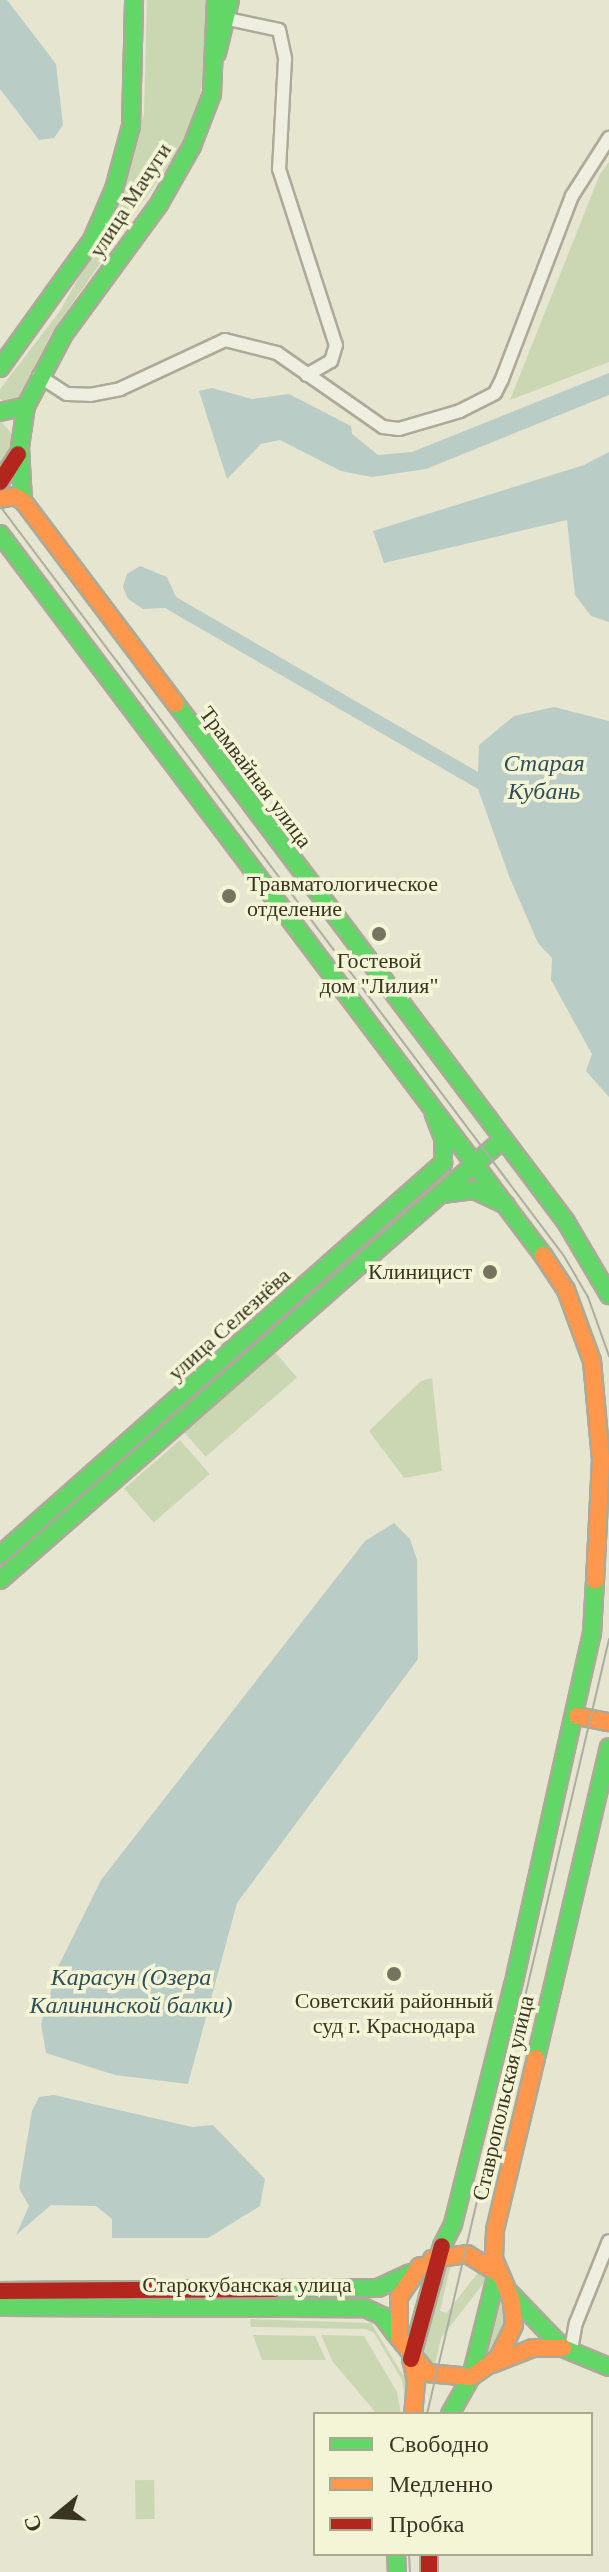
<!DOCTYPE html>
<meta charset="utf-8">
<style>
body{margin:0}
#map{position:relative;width:609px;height:2572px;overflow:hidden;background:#e5e5d0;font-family:Georgia,serif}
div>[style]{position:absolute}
.green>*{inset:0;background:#cbd7b3;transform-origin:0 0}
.water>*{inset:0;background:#baccc6}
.roads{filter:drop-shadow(2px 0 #abaa98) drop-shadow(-2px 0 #abaa98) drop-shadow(0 2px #abaa98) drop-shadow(0 -2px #abaa98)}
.street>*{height:12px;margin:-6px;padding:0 6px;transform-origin:6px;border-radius:6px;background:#eeeee1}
.fast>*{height:16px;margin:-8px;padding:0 8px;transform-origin:8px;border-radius:8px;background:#63d668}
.slow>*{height:16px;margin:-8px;padding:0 8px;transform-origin:8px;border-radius:8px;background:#ff974d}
.jam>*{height:16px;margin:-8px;padding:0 8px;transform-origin:8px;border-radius:8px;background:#b3261e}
.tram>*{height:2px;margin:-1px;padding:0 1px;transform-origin:1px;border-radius:1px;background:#adada1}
.dots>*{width:22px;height:22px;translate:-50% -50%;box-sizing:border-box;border:4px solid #f4f5d7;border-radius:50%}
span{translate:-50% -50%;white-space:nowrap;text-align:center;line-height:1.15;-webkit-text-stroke:7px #f4f5d7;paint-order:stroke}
.street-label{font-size:22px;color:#3a3520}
.poi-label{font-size:22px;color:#3a3520}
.left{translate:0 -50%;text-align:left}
.right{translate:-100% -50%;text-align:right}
.water-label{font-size:24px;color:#2f4f5a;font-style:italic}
.legend{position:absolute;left:313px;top:2412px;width:280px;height:144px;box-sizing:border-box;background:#f4f5d7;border:2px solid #aaa88e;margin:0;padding:10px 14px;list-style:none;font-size:24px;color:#3a3520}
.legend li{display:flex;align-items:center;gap:16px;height:40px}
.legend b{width:40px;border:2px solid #aaa88e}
.north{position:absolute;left:16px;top:2476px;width:80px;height:80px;-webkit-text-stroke:6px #f4f5d7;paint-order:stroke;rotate:252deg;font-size:22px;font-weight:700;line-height:32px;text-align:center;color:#3a3520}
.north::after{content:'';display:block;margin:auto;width:28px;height:36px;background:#3a3520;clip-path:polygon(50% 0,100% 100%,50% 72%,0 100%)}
</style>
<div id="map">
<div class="green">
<div style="clip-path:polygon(147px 0,207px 0,207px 65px,197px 107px,184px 143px,51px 334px,15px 407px,0 399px,0 389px,60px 311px,118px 208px,144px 113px)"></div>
<div style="clip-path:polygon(609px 162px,609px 362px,510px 400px,600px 174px)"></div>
<div style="clip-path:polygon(0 420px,12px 434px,12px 453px,0 474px)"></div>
<div style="left:274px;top:1351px;width:35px;height:121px;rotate:49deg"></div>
<div style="clip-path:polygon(432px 1378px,442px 1471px,404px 1478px,369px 1431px,421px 1381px)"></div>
<div style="left:180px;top:1440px;width:45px;height:74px;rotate:49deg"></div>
<div style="clip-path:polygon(451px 2264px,440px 2311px,447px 2313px,435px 2364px,420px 2354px,436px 2268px)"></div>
<div style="left:480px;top:2270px;width:11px;height:102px;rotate:38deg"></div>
<div style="clip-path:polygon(496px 2285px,504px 2303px,504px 2324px,498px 2342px,477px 2365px)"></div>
<div style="clip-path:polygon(250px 2319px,371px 2323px,408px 2383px,407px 2412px,402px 2380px,374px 2333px,366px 2329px,251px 2327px)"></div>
<div style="clip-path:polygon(253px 2335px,315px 2336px,326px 2360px,262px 2360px)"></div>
<div style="clip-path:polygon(321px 2335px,364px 2336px,397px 2392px,401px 2414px,377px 2414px,333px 2362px)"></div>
<div style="left:154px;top:2480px;width:39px;height:19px;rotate:89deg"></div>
</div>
<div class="water">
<div style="clip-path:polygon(0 0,7px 0,56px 64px,63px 125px,54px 138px,39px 140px,0 89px)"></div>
<div style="clip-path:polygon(609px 373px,609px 395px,426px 469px,372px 477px,341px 471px,280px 440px,261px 444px,227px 479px,199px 391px,212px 388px,252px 399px,289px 394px,351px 426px,352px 434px,378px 455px,412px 452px)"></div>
<div style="clip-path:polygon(609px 452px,609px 622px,591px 616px,575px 595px,567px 520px,384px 563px,373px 531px,584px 465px)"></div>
<div style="clip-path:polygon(140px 566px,167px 577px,176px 597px,478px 772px,479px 745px,514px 716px,554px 707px,609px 721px,609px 1097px,586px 1071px,592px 1054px,551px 980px,552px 958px,538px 943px,509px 876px,478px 789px,165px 608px,143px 609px,128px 599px,123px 587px,127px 574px)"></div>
<div style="clip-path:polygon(394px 1523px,410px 1539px,417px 1560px,418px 1659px,237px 1903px,188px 2084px,115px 2075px,46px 2053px,41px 2024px,58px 1967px,101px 1880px,365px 1541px)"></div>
<div style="clip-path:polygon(54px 2095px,192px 2127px,213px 2125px,265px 2179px,260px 2206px,208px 2238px,112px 2238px,112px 2219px,96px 2206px,51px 2205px,16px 2235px,29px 2206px,19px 2188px,32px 2111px,39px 2097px)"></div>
</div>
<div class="roads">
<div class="street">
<div style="left:228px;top:19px;width:52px;rotate:12.2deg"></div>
<div style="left:279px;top:30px;width:30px;rotate:78deg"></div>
<div style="left:285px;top:59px;width:110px;rotate:93.1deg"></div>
<div style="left:279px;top:169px;width:185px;rotate:72.1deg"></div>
<div style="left:336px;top:345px;width:17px;rotate:107deg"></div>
<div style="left:331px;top:361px;width:28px;rotate:150deg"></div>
<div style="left:39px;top:376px;width:33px;rotate:33deg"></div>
<div style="left:67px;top:394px;width:23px;rotate:2deg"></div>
<div style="left:90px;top:395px;width:31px;rotate:-11deg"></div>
<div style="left:120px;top:389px;width:116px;rotate:-25deg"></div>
<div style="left:225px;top:340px;width:54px;rotate:14deg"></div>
<div style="left:277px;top:353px;width:129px;rotate:34.9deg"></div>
<div style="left:383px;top:427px;width:16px;rotate:7deg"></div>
<div style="left:399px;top:429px;width:64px;rotate:-16.4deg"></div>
<div style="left:460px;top:411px;width:39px;rotate:-27deg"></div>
<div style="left:495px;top:393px;width:16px;rotate:-63deg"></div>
<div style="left:502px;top:379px;width:196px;rotate:-69.1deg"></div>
<div style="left:572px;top:196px;width:69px;rotate:-57.5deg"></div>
<div style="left:571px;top:2350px;width:27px;rotate:-80deg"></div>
<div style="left:576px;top:2323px;width:88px;rotate:-68.1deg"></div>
</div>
<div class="fast">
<div style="left:217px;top:53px;width:55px;rotate:-76.2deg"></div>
<div style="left:0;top:368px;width:158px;rotate:-54.3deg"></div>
<div style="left:92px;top:240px;width:56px;rotate:-66.7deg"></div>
<div style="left:114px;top:189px;width:65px;rotate:-74.9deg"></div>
<div style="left:131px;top:126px;width:126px;rotate:-88.6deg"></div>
<div style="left:0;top:412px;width:27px;rotate:-13deg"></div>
<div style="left:23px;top:501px;width:54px;rotate:-93.2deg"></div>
<div style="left:20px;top:447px;width:41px;rotate:-81.7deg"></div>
<div style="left:26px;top:406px;width:81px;rotate:-62.2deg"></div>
<div style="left:64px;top:334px;width:161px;rotate:-53.8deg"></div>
<div style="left:159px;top:204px;width:67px;rotate:-60.4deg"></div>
<div style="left:192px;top:146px;width:56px;rotate:-69deg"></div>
<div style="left:212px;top:94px;width:94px;rotate:-87.6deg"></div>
<div style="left:0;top:534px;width:903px;rotate:53.02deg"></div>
<div style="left:176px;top:704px;width:648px;rotate:53.02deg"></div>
<div style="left:566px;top:1222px;width:85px;rotate:59.5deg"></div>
<div style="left:442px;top:1194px;width:32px;rotate:-7deg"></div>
<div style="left:474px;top:1190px;width:35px;rotate:25deg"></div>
<div style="left:0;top:1555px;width:592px;rotate:-41.5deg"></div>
<div style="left:443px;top:1163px;width:25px;rotate:-90deg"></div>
<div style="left:443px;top:1138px;width:26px;rotate:-111deg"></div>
<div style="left:0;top:1580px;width:668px;rotate:-41.23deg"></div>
<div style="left:536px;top:2058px;width:319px;rotate:-76.8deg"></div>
<div style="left:442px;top:2246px;width:25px;rotate:-63deg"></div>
<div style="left:453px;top:2224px;width:245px;rotate:-75.9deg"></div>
<div style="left:513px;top:1986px;width:361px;rotate:-77.4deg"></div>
<div style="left:592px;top:1634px;width:53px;rotate:-86.8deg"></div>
<div style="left:274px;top:2289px;width:104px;rotate:-0.6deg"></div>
<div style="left:378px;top:2288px;width:35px;rotate:-25deg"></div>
<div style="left:510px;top:2293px;width:76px;rotate:46.1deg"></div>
<div style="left:563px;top:2348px;width:50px;rotate:22.4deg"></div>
<div style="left:0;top:2307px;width:365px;rotate:0.2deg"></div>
<div style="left:365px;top:2308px;width:19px;rotate:25deg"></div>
<div style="left:382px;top:2316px;width:25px;rotate:53deg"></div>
<div style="left:450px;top:2414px;width:43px;rotate:-60.4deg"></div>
<div style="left:471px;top:2377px;width:107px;rotate:-76deg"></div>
<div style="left:396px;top:2554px;width:18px;rotate:87deg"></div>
</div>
<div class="slow">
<div style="left:0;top:499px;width:14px;rotate:-12deg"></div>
<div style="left:14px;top:496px;width:10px;rotate:29deg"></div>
<div style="left:23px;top:501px;width:254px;rotate:53deg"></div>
<div style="left:543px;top:1255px;width:42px;rotate:56.7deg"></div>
<div style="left:566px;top:1290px;width:76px;rotate:69.9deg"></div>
<div style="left:592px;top:1361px;width:98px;rotate:84.8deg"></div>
<div style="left:601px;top:1459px;width:122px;rotate:92.8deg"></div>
<div style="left:577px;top:1716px;width:33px;rotate:11deg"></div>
<div style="left:432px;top:2259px;width:35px;rotate:-8deg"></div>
<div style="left:467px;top:2254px;width:36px;rotate:32deg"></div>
<div style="left:420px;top:2266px;width:37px;rotate:124deg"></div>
<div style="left:399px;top:2297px;width:41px;rotate:90deg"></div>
<div style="left:399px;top:2338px;width:45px;rotate:51.3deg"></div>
<div style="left:427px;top:2373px;width:44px;rotate:5.2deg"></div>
<div style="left:471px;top:2377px;width:33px;rotate:-35deg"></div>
<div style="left:498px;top:2358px;width:37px;rotate:-64deg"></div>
<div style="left:514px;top:2325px;width:24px;rotate:-95deg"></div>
<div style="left:512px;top:2301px;width:46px;rotate:-113.2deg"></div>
<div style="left:494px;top:2259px;width:29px;rotate:-88deg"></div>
<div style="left:495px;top:2230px;width:177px;rotate:-76.6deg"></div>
<div style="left:411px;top:2358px;width:25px;rotate:78deg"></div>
<div style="left:416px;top:2382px;width:32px;rotate:95deg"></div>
<div style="left:492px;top:2364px;width:44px;rotate:-21.3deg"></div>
<div style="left:533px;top:2348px;width:30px"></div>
</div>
<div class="jam">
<div style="left:0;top:482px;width:33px;rotate:-57deg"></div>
<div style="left:0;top:2291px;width:274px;rotate:-0.4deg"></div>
<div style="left:411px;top:2359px;width:117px;rotate:-74.7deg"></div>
<div style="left:429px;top:2554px;width:18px;rotate:90deg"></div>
</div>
</div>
<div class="tram">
<div style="left:0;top:506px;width:938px;rotate:53.06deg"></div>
<div style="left:564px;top:1256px;width:48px;rotate:59.7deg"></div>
<div style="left:588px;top:1297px;width:63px;rotate:70.4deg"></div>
<div style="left:427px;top:2414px;width:796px;rotate:-76.78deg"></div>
<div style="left:409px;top:2554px;width:18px;rotate:87deg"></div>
</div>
<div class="dots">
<div style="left:229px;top:896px;background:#76735e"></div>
<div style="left:379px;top:934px;background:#76735e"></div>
<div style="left:490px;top:1272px;background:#76735e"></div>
<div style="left:394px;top:1974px;background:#76735e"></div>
</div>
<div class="street-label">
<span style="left:130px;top:200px;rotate:-57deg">улица Мачуги</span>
<span style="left:256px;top:777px;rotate:53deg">Трамвайная улица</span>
<span style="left:229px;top:1324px;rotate:-42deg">улица Селезнёва</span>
<span style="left:503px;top:2098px;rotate:-77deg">Ставропольская улица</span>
<span style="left:247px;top:2285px">Старокубанская улица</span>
</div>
<div class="poi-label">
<span class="left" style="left:247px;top:896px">Травматологическое<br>отделение</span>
<span style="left:379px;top:973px">Гостевой<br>дом "Лилия"</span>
<span class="right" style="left:472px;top:1272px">Клиницист</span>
<span style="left:394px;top:2013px">Советский районный<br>суд г. Краснодара</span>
</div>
<div class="water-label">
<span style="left:544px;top:778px">Старая<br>Кубань</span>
<span style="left:131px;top:1992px">Карасун (Озера<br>Калининской балки)</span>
</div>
<ul class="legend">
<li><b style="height:10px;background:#63d668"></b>Свободно</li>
<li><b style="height:10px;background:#ff974d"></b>Медленно</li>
<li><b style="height:10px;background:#b3261e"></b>Пробка</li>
</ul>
<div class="north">С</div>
</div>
